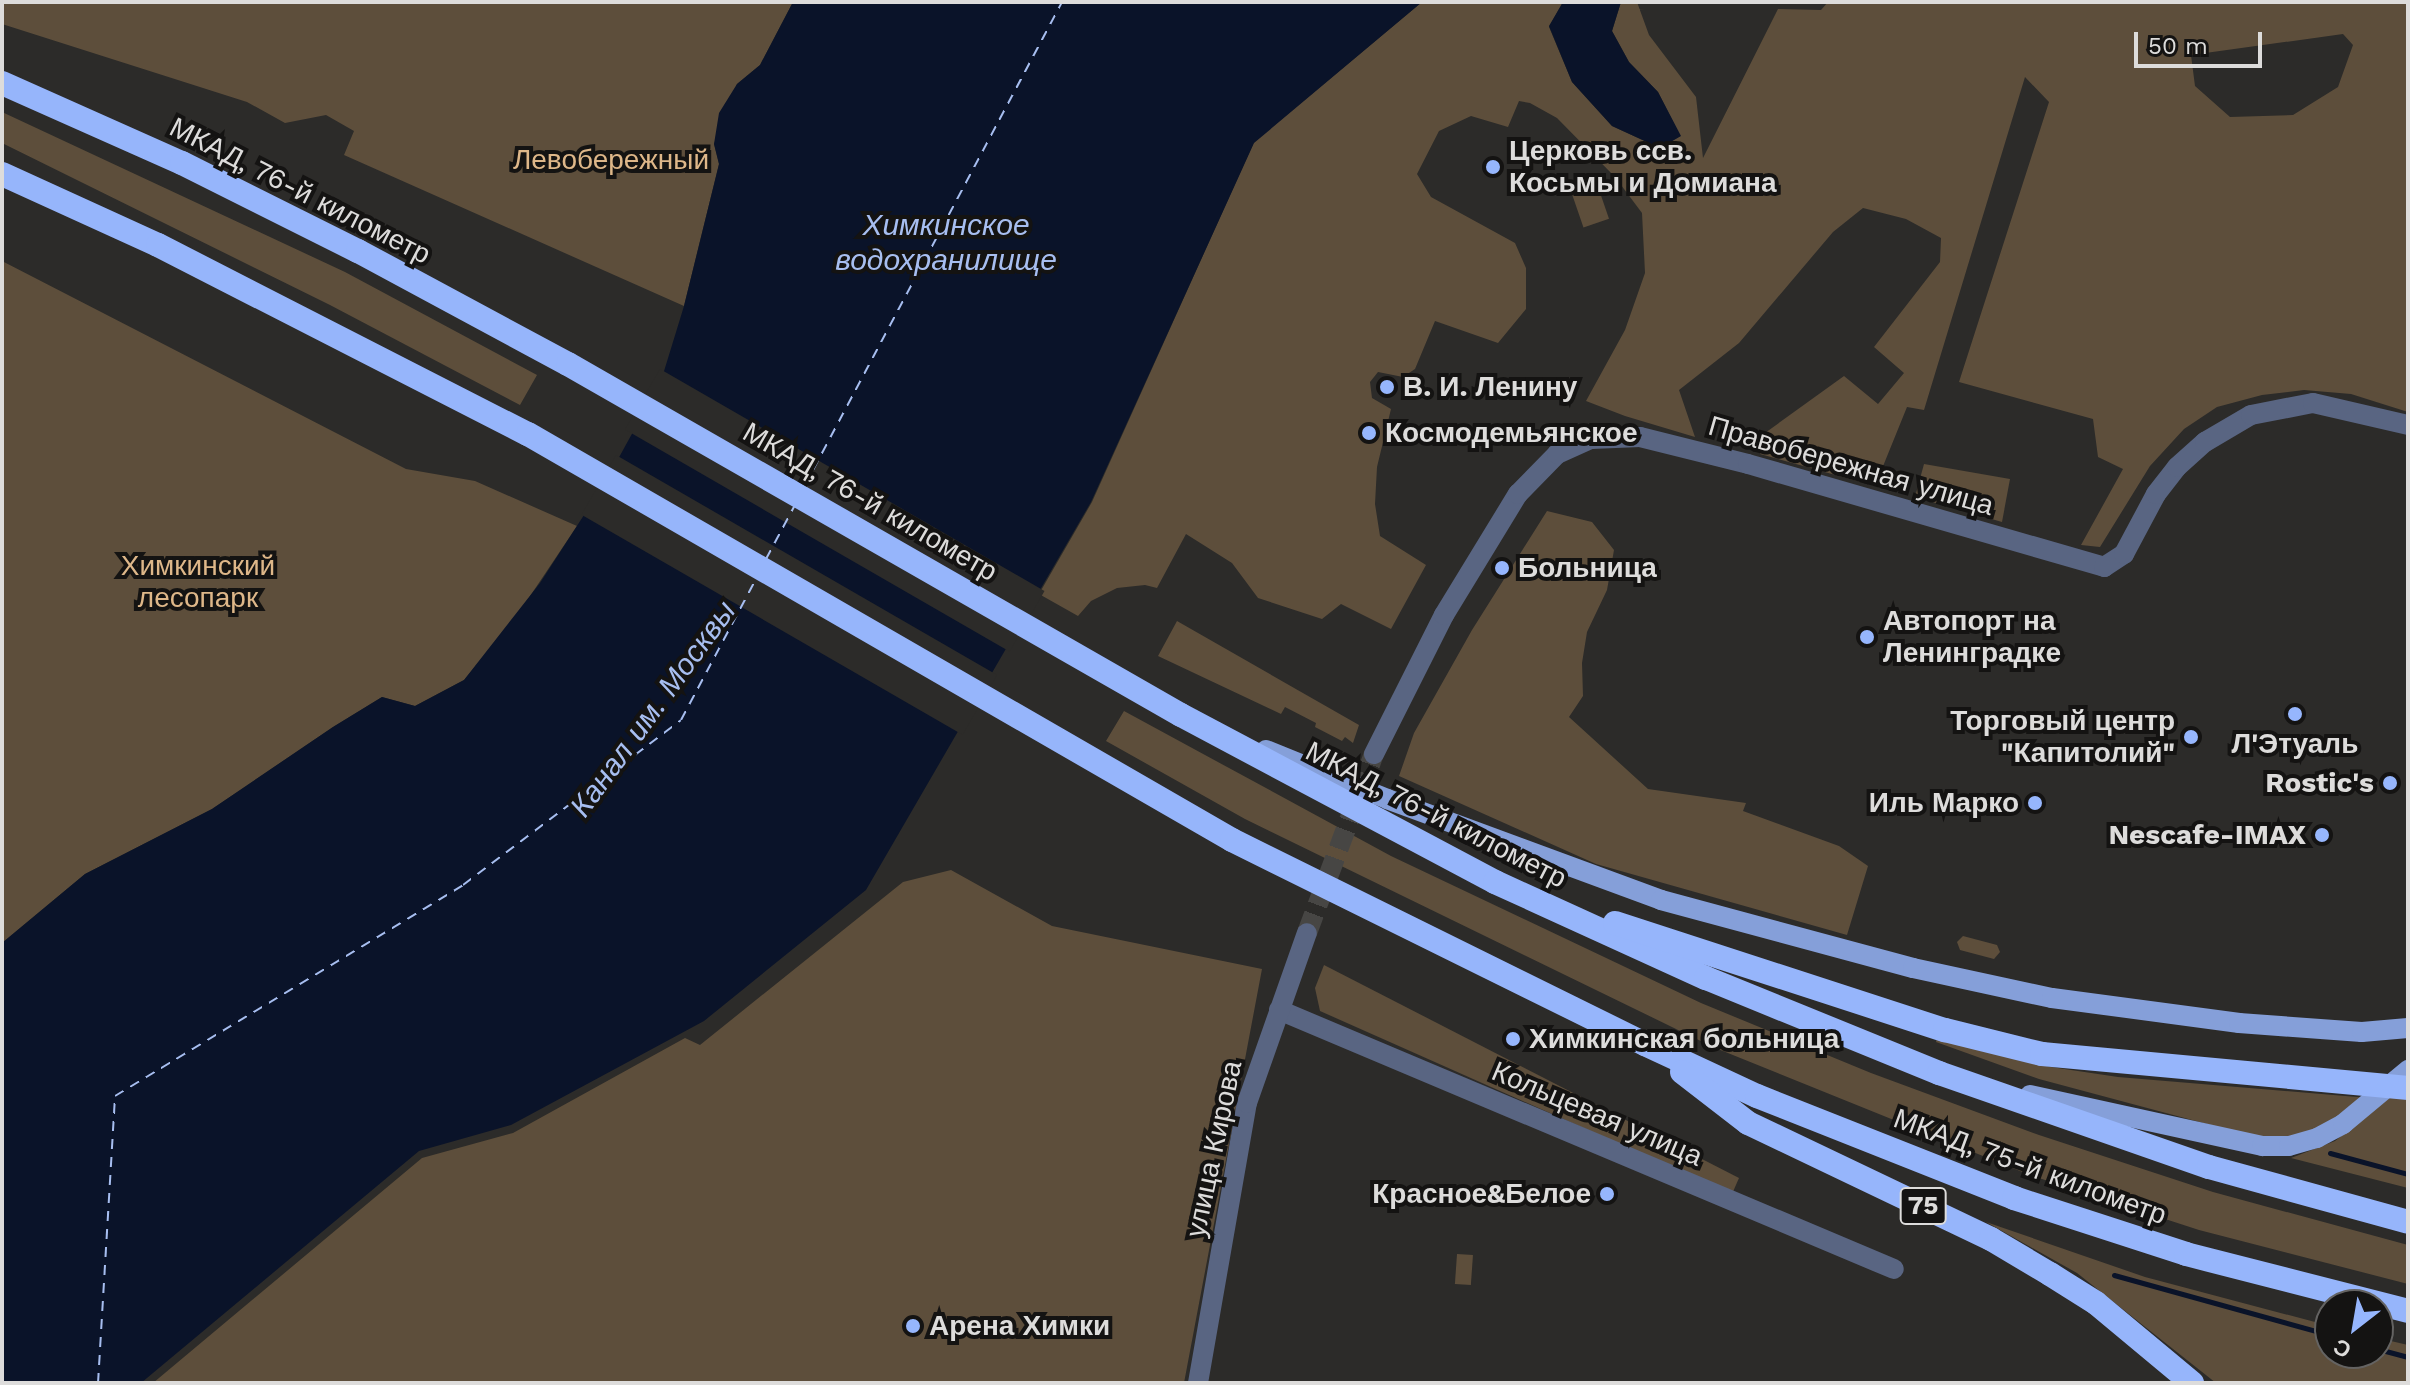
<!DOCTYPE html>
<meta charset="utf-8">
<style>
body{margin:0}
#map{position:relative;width:2410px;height:1385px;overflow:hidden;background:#2c2b29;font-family:"Work Sans",sans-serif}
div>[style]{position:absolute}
.green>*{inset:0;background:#5d4e3b;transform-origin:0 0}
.water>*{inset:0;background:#0a1329}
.pier>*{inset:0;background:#2c2b29;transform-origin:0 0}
.stream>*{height:5px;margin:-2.5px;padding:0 2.5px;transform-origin:2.5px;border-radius:2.5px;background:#0a1329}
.ferry>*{height:2px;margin-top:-1px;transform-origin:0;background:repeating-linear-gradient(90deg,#a7bef0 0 10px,transparent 0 18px)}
.minor-tunnel>*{height:20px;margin-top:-10px;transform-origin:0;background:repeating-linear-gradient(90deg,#474644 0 20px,transparent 0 30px)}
.minor>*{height:20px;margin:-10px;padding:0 10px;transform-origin:10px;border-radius:10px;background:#596582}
.major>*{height:20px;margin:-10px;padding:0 10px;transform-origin:10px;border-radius:10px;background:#859fd9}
.highway>*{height:24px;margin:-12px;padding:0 12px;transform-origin:12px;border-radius:12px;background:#96b5fb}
.dots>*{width:22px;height:22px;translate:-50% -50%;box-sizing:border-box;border:4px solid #141312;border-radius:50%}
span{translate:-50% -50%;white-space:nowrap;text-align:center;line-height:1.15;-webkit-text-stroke:8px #141312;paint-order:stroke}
.shield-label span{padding:2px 6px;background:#141312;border:2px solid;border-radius:6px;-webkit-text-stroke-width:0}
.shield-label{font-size:26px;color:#dddcdb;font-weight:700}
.poi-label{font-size:28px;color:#dddcdb;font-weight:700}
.left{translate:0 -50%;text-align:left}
.right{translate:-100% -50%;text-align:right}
.park-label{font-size:28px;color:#deb789}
.street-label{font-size:28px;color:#dddcdb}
.water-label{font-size:30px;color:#a7bef0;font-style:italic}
.frame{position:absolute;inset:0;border:4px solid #dddcdb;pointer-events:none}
.north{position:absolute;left:2314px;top:1289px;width:80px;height:80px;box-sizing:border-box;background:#141312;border:2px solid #646362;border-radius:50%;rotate:211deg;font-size:22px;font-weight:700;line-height:32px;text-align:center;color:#dddcdb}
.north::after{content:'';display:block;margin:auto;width:28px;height:36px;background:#96b6fd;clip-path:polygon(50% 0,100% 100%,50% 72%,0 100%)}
.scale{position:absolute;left:2134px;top:32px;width:128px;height:36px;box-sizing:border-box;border:4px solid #dddcdb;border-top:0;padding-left:10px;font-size:24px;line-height:28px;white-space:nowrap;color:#dddcdb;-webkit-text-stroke:6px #141312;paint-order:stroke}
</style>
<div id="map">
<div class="green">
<div style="clip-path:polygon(2px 2px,793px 2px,760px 65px,737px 84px,714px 144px,719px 164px,684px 306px,344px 155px,354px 131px,326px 115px,285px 123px,247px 102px,2px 24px)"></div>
<div style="clip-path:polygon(evenodd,1422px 2px,1563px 2px,1549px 27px,1572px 82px,1612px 126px,1660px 148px,1680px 136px,1658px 92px,1629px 62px,1612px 31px,1621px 2px,1637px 2px,1649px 35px,1696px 97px,1703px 158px,1778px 9px,1821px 10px,1828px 2px,2408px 2px,2408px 412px,2351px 394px,2304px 390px,2262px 395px,2217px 407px,2184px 429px,2150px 466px,2100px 547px,2081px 545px,2123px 469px,2098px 457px,2093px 419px,1959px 382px,2049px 102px,2025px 77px,1924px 410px,1907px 407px,1875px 486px,1760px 454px,1765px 433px,1844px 376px,1878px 404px,1904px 373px,1874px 347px,1940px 262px,1941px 238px,1906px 219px,1863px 208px,1833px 232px,1739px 343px,1679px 390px,1695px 437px,1625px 416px,1586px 401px,1625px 330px,1645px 273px,1642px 213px,1615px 177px,1557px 118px,1530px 103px,1519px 101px,1508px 127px,1471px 116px,1439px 131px,1417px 174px,1431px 197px,1515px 243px,1526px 268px,1526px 309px,1498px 343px,1435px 321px,1415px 369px,1403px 377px,1378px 372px,1370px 382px,1372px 398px,1391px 409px,1377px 467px,1375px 504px,1380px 536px,1426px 565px,1391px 629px,1341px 604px,1322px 619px,1258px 598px,1232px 563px,1186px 534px,1157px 588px,1145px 585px,1117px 588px,1091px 601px,1078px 616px,1039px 594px,1092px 502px,1254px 142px,1422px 2px,2343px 34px,2353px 45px,2338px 87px,2293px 115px,2230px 117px,2195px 86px,2191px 55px,2343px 34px)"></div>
<div style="clip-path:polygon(2px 112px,345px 272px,537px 375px,520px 405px,330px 305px,2px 143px)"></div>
<div style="left:1595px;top:178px;width:43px;height:27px;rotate:71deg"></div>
<div style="clip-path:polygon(2px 261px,406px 469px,475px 481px,577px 526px,514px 620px,464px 680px,415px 706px,382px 697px,333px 727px,212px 809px,85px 874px,2px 943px)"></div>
<div style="clip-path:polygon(1924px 464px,2010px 479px,2002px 522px,1915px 497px)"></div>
<div style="clip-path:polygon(1547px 511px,1592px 522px,1614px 550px,1607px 590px,1587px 632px,1582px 663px,1583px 696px,1569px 717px,1648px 789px,1746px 803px,1743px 811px,1839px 846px,1868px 866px,1847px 935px,1596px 864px,1399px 776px,1414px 733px,1472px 630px)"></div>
<div style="clip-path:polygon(1177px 621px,1359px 725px,1353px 743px,1345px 737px,1342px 741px,1315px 727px,1316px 723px,1285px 707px,1281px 714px,1158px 656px)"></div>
<div style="clip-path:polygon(1124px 711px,1391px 856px,1701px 1003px,1871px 1073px,2039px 1135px,2213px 1192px,2408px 1245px,2408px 1284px,2199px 1230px,2030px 1175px,1713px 1047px,1245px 819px,1106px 741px)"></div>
<div style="clip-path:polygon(951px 870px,1052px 926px,1262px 969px,1184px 1383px,153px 1383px,422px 1158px,513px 1133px,685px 1038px,700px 1045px,903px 882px)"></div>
<div style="clip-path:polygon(1963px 936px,1997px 945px,2000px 952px,1994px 959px,1960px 950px,1957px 942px)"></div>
<div style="clip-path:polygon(1324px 965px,1739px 1178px,1732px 1194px,1320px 1011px,1315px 988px)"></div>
<div style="clip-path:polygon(1937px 1038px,2051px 1067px,2118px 1077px,2369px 1098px,2339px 1120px,2305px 1134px,2279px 1138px,2248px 1135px,2039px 1079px,1936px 1042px)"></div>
<div style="clip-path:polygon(2408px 1083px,2408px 1188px,2291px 1158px,2335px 1141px)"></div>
<div style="clip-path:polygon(1986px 1222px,2145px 1277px,2330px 1326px,2330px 1353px,2378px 1353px,2378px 1338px,2408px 1345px,2408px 1383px,2216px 1383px,2077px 1273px)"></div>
<div style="left:1457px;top:1254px;width:16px;height:30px;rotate:4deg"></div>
</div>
<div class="water">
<div style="clip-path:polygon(793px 2px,1422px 2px,1254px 143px,1091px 502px,866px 890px,704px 1021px,511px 1125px,419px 1151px,141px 1383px,2px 1383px,2px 943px,85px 874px,212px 809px,333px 727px,382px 697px,415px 706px,464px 680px,540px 583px,606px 481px,661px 381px,684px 306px,719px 164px,714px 144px,719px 113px,737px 84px,760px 65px)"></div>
<div style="clip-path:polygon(1563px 2px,1621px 2px,1612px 31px,1629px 62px,1658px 92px,1681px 136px,1660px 148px,1612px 126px,1572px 82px,1549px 26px)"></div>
</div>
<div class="pier">
<div style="left:660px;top:369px;width:444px;height:70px;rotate:30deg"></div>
<div style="left:616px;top:455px;width:440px;height:69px;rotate:30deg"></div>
</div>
<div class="stream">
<div style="left:2330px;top:1153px;width:81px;rotate:15.1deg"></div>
<div style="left:2114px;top:1275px;width:224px;rotate:15.5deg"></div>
<div style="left:2378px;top:1349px;width:31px;rotate:15deg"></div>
</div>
<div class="ferry">
<div style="left:805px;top:485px;width:547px;rotate:-61.98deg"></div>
<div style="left:766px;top:559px;width:61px;rotate:-61.8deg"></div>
<div style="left:98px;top:1383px;width:288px;rotate:-86.6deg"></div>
<div style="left:115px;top:1096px;width:407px;rotate:-31.2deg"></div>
<div style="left:463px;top:885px;width:273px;rotate:-37.1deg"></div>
<div style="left:681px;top:720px;width:160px;rotate:-62deg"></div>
</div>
<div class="minor-tunnel">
<div style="left:1307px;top:933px;width:191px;rotate:-69.5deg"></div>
</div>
<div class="minor">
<div style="left:1374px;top:754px;width:156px;rotate:-63.3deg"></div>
<div style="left:1444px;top:615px;width:142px;rotate:-58.6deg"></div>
<div style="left:1518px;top:494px;width:56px;rotate:-45.7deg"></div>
<div style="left:1557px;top:454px;width:37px;rotate:-24deg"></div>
<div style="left:1591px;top:439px;width:49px;rotate:-2.3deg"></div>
<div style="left:1640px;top:437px;width:111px;rotate:14deg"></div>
<div style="left:1748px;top:464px;width:371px;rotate:16.1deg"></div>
<div style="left:2104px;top:567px;width:24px;rotate:-33deg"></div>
<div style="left:2124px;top:554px;width:68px;rotate:-61.9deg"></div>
<div style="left:2156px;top:494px;width:34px;rotate:-52deg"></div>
<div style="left:2177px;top:467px;width:38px;rotate:-42deg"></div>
<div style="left:2205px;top:442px;width:53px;rotate:-30.4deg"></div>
<div style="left:2251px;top:415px;width:63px;rotate:-11deg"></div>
<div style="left:2313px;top:403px;width:98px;rotate:13deg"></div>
<div style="left:1279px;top:1010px;width:667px;rotate:22.84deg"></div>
<div style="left:1198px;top:1383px;width:284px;rotate:-80.1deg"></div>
<div style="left:1247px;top:1103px;width:180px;rotate:-70.6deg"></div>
</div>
<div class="major">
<div style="left:1266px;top:750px;width:131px;rotate:22deg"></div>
<div style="left:1387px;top:799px;width:292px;rotate:20.2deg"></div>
<div style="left:1661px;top:900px;width:261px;rotate:15.1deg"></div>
<div style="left:1913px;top:968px;width:142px;rotate:12.2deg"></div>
<div style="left:2052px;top:998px;width:189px;rotate:7.6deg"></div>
<div style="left:2239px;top:1023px;width:123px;rotate:4.2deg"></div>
<div style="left:2362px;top:1032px;width:46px;rotate:-5deg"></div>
<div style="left:2030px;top:1095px;width:238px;rotate:12.4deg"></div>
<div style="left:2262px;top:1146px;width:27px"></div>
<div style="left:2289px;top:1146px;width:29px;rotate:-16deg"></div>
<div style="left:2317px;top:1138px;width:30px;rotate:-28deg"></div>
<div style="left:2343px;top:1124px;width:85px;rotate:-39.7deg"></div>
</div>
<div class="highway">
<div style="left:2px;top:83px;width:197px;rotate:24deg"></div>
<div style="left:182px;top:163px;width:197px;rotate:26.6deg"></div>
<div style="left:358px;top:251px;width:238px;rotate:28.3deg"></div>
<div style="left:568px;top:364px;width:706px;rotate:29.8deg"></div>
<div style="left:1181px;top:715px;width:356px;rotate:28deg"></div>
<div style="left:1495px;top:882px;width:232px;rotate:24.5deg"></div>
<div style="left:1706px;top:978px;width:252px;rotate:22.2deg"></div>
<div style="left:1939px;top:1073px;width:286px;rotate:19.2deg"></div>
<div style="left:2209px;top:1167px;width:206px;rotate:15.4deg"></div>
<div style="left:2px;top:174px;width:171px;rotate:24.5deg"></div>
<div style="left:158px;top:245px;width:415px;rotate:27.1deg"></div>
<div style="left:528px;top:434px;width:813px;rotate:29.97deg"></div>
<div style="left:1232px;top:840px;width:461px;rotate:26.3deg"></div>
<div style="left:1645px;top:1044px;width:123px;rotate:24.9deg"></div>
<div style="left:1757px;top:1096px;width:277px;rotate:21.6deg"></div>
<div style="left:2014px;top:1198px;width:181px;rotate:18deg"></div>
<div style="left:2186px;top:1254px;width:229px;rotate:14.4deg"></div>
<div style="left:1615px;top:923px;width:347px;rotate:18deg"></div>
<div style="left:1945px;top:1030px;width:100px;rotate:13.9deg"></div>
<div style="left:2042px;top:1054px;width:368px;rotate:5.3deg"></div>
<div style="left:1682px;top:1072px;width:83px;rotate:37.7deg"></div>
<div style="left:1748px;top:1123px;width:269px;rotate:25.5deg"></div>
<div style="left:1991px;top:1239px;width:69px;rotate:30.7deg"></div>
<div style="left:2050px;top:1274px;width:54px;rotate:32.2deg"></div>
<div style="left:2096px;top:1303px;width:125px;rotate:39.8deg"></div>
</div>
<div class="dots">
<div style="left:1493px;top:167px;background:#96b6fd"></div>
<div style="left:1387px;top:387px;background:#96b6fd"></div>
<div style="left:1369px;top:433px;background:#96b6fd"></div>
<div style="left:1502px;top:568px;background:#96b6fd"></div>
<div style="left:1867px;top:637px;background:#96b6fd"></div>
<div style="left:2295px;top:714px;background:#96b6fd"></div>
<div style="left:2191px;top:737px;background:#96b6fd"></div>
<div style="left:2390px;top:783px;background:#96b6fd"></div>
<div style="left:2035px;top:803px;background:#96b6fd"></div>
<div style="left:2322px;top:835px;background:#96b6fd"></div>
<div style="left:1513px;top:1039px;background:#96b6fd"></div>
<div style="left:1607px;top:1194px;background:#96b6fd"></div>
<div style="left:913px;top:1326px;background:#96b6fd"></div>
</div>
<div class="shield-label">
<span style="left:1923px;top:1206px">75</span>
</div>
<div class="poi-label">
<span class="left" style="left:1509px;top:167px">Церковь ссв.<br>Косьмы и Домиана</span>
<span class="left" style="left:1403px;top:387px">В. И. Ленину</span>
<span class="left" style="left:1385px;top:433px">Космодемьянское</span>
<span class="left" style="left:1518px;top:568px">Больница</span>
<span class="left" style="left:1883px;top:637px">Автопорт на<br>Ленинградке</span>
<span class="right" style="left:2175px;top:737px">Торговый центр<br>"Капитолий"</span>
<span style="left:2295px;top:744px">Л'Этуаль</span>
<span class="right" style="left:2374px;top:783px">Rostic's</span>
<span class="right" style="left:2019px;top:803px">Иль Марко</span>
<span class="right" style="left:2306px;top:835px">Nescafe-IMAX</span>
<span class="left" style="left:1529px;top:1039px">Химкинская больница</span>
<span class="right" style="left:1591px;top:1194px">Красное&amp;Белое</span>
<span class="left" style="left:929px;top:1326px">Арена Химки</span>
</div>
<div class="park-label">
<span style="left:611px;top:160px">Левобережный</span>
<span style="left:198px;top:582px">Химкинский<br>лесопарк</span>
</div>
<div class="street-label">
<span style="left:300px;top:191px;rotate:27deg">МКАД, 76-й километр</span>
<span style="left:1851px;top:466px;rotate:16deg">Правобережная улица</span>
<span style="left:870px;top:502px;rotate:30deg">МКАД, 76-й километр</span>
<span style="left:1436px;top:815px;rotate:27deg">МКАД, 76-й километр</span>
<span style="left:1597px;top:1114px;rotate:23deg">Кольцевая улица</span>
<span style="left:1214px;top:1149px;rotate:-78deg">улица Кирова</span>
<span style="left:2030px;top:1167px;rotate:20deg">МКАД, 75-й километр</span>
</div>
<div class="water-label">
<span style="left:946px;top:242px">Химкинское<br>водохранилище</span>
<span style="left:653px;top:709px;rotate:-54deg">Канал им. Москвы</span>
</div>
<div class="frame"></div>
<div class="north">С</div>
<div class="scale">50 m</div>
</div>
